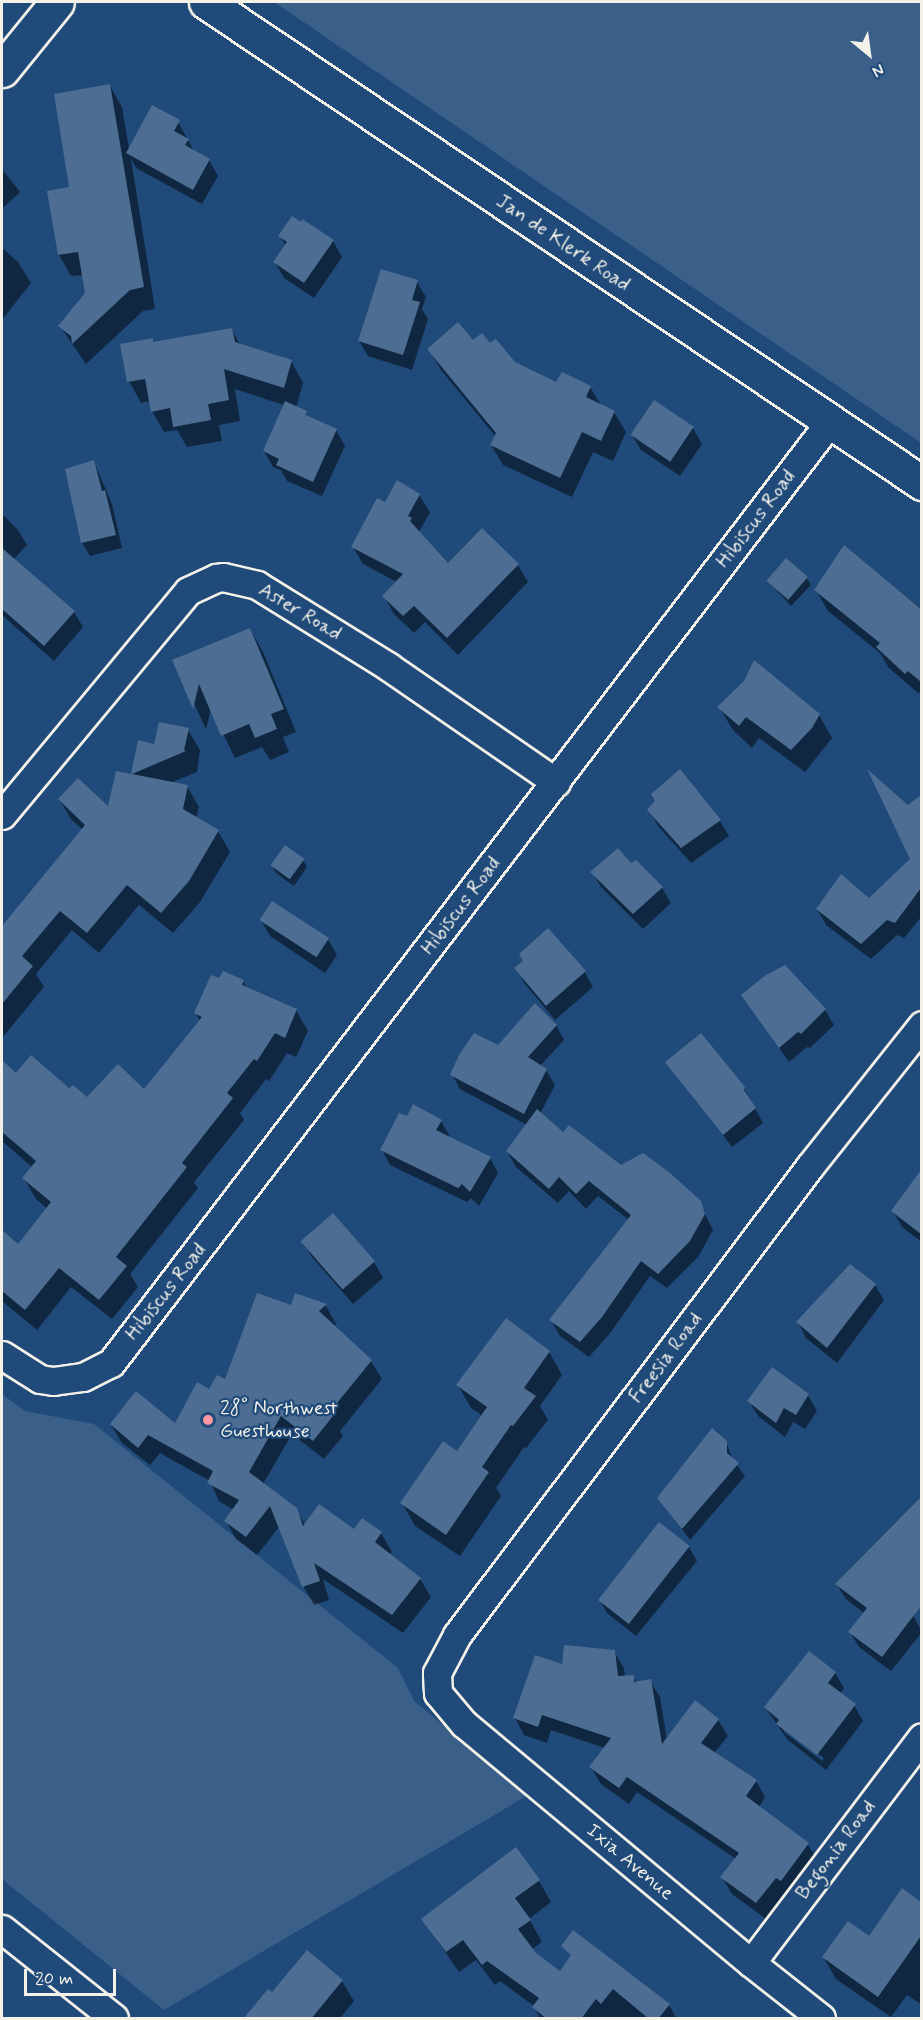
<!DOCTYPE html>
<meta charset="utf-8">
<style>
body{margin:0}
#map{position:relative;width:923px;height:2020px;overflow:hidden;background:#1f4a7a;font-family:Mynerve,sans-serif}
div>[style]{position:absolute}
.green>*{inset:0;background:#3a5f88}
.shadow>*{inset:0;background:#0007}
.building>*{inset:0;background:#4d6e92;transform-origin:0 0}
.roads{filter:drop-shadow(2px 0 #f4f1e8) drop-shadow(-2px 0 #f4f1e8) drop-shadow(0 2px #f4f1e8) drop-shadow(0 -2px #f4f1e8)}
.street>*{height:27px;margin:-13.5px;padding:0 13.5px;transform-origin:13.5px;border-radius:13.5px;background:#1f4a7a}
.secondary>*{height:33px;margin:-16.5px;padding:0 16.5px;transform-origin:16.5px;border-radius:16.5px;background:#1f4a7a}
.dots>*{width:16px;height:16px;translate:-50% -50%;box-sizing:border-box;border:3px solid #1f4a7a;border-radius:50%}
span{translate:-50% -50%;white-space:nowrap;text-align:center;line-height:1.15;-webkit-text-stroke:4.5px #1f4a7a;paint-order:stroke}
.street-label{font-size:20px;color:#f4f1e8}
.poi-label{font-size:20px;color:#f4f1e8}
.left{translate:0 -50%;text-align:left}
.frame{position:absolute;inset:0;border:3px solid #f4f1e8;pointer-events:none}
.north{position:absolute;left:839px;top:24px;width:60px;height:60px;-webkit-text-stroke:4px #1f4a7a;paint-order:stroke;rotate:151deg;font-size:16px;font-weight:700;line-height:24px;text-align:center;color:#f4f1e8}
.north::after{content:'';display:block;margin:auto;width:21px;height:27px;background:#f4f1e8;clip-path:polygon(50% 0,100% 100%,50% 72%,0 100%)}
.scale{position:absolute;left:24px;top:1969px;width:92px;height:27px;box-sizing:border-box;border:3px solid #f4f1e8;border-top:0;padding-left:8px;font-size:18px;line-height:21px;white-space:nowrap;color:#f4f1e8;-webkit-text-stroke:4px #1f4a7a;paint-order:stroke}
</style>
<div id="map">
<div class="green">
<div style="clip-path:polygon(274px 2px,921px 2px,921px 443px)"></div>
<div style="clip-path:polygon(2px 1394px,25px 1411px,94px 1424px,398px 1668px,414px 1701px,528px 1795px,164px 2010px,2px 1879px)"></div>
</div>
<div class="shadow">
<div style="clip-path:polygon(110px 86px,122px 107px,129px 149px,178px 122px,194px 151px,209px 160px,218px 176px,202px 204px,136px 168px,131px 159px,155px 309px,143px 311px,86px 364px,60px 326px,86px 294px,83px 275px,71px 276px,59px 255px,71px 189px)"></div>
<div style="clip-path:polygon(2px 169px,20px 192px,3px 208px,2px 207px)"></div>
<div style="clip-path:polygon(280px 236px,333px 241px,342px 257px,314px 298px,284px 278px,275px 262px,286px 246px)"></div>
<div style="clip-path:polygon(2px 248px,18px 262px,31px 283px,2px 320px)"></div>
<div style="clip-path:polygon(417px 282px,426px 297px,422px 309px,428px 319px,412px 370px,368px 356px,359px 341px)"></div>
<div style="clip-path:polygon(231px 329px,241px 346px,291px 361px,303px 383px,296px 408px,306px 413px,310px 419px,336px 430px,345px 446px,322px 496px,287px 481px,281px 470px,273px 467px,264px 451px,284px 405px,235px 389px,240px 421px,219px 425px,222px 441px,187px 447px,177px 430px,164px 432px,152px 411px,150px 401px,141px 403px,129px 381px,152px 340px,154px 344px)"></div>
<div style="clip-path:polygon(473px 342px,490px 345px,514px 363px,557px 384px,590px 387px,601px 405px,614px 412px,626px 432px,613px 461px,593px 452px,572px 497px,503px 465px,491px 445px,496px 437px,441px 370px,429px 349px)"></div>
<div style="clip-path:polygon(693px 428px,702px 444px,680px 476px,641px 450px,632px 435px)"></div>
<div style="clip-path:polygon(94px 462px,112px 504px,122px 548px,90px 556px,82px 543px,67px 470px)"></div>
<div style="clip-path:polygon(419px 495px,430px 512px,419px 532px,448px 565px,518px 565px,528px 582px,458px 655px,425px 622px,414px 633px,394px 614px,384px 596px,397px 582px,363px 564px,353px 547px,385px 504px)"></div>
<div style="clip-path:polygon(2px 514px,18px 530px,27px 545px,13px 560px,74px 612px,83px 627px,54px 661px,2px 615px)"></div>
<div style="clip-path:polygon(844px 547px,922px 609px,922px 692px,918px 693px,889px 668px,880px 653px,828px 611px,816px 590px)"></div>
<div style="clip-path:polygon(786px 560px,807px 578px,811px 585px,791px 606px,768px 581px)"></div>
<div style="clip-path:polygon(250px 629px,263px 652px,296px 732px,283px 737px,289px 752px,270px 760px,262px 747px,235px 758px,211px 709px,206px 729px,174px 661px)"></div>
<div style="clip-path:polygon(719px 707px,819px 715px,832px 738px,805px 772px,759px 738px,752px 748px,733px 730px)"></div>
<div style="clip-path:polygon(188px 730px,200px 750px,197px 772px,170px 783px,187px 786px,199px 807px,196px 819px,218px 831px,230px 852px,200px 902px,173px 933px,139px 905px,99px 953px,72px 930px,36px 974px,44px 987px,2px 1038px,2px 928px,83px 830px,71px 819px,59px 799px,109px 809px,132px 776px,140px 742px,155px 745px)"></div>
<div style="clip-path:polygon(680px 771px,720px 821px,729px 836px,691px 863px,658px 826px,649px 810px)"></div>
<div style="clip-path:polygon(922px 797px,922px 916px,904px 938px,897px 935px,871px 959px,826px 925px,817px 909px,869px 900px,912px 859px,908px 807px)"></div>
<div style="clip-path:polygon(303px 860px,307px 867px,294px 886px,276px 873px,272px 866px)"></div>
<div style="clip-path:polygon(631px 865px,662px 888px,671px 903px,643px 929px,601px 887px,592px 872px)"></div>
<div style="clip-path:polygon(261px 920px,328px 939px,337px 955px,325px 973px,270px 936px)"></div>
<div style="clip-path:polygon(525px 961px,584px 971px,593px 987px,555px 1020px,525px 984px,516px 968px)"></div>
<div style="clip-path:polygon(784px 967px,825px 1010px,834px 1025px,810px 1048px,807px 1047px,789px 1062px,743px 995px)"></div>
<div style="clip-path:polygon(243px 981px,247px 989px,296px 1010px,308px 1031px,296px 1057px,287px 1053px,269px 1081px,266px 1079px,240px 1113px,244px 1120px,194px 1182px,198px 1188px,130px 1274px,138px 1287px,112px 1319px,71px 1287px,37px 1330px,2px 1301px,2px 1232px,18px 1246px,48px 1209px,36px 1199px,24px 1178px,33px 1168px,2px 1141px,2px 1062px,17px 1075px,70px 1090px,87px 1099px,145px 1091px,200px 1021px,196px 1013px)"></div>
<div style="clip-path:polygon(556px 1025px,564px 1040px,540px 1066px,546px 1070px,555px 1085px,540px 1114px,563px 1134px,621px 1167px,699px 1202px,713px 1230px,698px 1257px,667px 1288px,650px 1276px,611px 1332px,589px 1357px,560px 1336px,551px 1320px,629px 1220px,598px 1196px,586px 1209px,569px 1191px,558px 1203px,516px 1167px,507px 1151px,527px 1125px,460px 1089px,452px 1074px,498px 1046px)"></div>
<div style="clip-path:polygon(667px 1062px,744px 1088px,763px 1123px,732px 1147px)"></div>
<div style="clip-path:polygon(407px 1118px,441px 1121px,449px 1135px,448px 1138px,490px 1158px,498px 1173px,479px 1206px,471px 1198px,467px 1202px,390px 1165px,382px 1150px)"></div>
<div style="clip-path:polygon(922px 1172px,922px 1242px,903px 1228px,893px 1211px)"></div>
<div style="clip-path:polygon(333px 1216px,374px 1262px,383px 1278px,353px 1304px,312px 1257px,303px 1242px)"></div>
<div style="clip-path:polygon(875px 1285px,884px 1300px,837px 1363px,806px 1338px,798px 1322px)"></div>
<div style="clip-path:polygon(296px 1294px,326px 1306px,336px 1324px,333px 1327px,371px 1361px,382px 1379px,340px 1431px,343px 1436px,324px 1459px,292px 1434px,263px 1484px,296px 1509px,305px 1525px,381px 1533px,392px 1552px,389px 1555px,420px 1579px,431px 1597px,403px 1633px,323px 1579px,329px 1600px,314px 1605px,304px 1587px,280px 1526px,257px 1555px,236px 1539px,226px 1521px,234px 1510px,219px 1501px,210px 1481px,160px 1453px,150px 1465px,122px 1443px,111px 1425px,175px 1425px,210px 1391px,226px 1381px,292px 1307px)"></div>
<div style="clip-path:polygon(506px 1320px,549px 1352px,562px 1375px,540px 1406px,548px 1420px,526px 1448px,524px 1447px,496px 1488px,501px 1496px,460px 1556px,415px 1526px,402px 1503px,458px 1453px,483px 1416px,471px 1408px,458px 1385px)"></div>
<div style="clip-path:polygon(808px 1395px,817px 1411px,805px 1429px,793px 1422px,785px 1437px,758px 1416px,749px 1401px)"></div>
<div style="clip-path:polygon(726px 1442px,733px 1460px,745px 1476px,690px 1540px,659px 1498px)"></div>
<div style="clip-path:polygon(922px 1500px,922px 1600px,912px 1613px,922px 1632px,891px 1671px,859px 1647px,850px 1632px,864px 1613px,846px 1599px,837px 1585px)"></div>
<div style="clip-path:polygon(689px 1547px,697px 1561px,636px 1636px,607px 1613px,599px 1599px)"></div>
<div style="clip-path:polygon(614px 1651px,624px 1668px,625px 1677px,633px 1677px,637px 1683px,650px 1681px,660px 1697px,667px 1740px,718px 1720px,728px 1736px,714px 1753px,756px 1781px,765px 1797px,759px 1807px,808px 1845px,818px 1861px,791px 1897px,786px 1893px,766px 1919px,732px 1894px,722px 1877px,736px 1859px,637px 1792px,629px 1804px,601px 1784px,591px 1767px,605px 1748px,551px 1730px,547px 1743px,524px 1735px,515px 1718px,564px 1666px)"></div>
<div style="clip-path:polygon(evenodd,835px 1673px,844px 1688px,840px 1694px,854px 1705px,863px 1721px,826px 1770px,787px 1739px,765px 1707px,835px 1673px,784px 1728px,824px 1758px,822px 1761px,784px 1732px,784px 1728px)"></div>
<div style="clip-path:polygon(539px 1881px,551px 1902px,529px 1919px,542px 1942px,531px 1950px,560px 1973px,669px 2005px,676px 2018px,540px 2018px,534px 2006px,500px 1981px,495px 1985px,476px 1960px,459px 1972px,423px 1920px)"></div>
<div style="clip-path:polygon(903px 1890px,922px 1904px,922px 2005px,907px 1995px,891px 2017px,836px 1979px,824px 1958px,869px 1938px)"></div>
<div style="clip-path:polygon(342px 1981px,354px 2001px,340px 2018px,245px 2018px,272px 1994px)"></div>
</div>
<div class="building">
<div style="clip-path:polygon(110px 84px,144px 287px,130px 290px,72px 344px,71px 336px,58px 326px,85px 293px,78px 252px,58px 255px,47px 191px,69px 187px,54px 94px)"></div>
<div style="clip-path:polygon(152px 105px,180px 120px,174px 131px,189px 139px,185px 145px,210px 159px,193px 190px,126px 153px)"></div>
<div style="clip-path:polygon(292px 216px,301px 222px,302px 219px,334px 240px,304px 283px,273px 262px,287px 242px,278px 236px)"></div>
<div style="clip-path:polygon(381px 269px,418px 280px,412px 300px,420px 302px,403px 355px,358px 341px)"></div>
<div style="clip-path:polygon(458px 322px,473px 340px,482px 333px,490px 343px,496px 339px,515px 362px,556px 382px,562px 372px,591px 386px,586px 397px,615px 411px,601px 441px,582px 432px,560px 478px,490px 445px,496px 433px,427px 349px)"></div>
<div style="clip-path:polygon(232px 328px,235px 342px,292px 360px,284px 388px,224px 369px,229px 400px,208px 404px,211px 420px,173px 427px,170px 408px,151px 412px,145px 379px,127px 382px,120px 344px,153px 338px,153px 342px)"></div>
<div style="left:654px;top:400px;width:48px;height:42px;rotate:34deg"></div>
<div style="clip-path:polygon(285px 401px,307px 411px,306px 415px,337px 429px,313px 482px,276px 465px,279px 459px,263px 451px)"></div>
<div style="clip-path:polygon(94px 460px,102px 491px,105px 490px,116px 535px,81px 543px,65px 469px)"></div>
<div style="clip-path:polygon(397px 480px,420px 494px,408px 516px,412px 518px,410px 521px,448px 563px,482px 528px,519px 564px,447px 638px,414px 606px,403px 616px,382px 596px,403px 574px,351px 547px,377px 498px,385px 502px)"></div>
<div style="clip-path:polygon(844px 545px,921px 609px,921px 682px,908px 671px,905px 674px,876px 647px,880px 643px,814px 590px)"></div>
<div style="clip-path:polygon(2px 548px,75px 611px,44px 646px,2px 609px)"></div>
<div style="left:786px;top:558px;width:29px;height:30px;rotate:41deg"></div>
<div style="clip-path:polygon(250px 628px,284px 709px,271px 714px,277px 729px,255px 738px,249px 724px,221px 736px,199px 684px,193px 709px,172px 660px)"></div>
<div style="clip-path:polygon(754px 660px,820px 714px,812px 728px,791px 750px,746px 717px,739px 726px,717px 707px,744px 681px)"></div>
<div style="clip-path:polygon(159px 722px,189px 728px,184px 750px,186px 751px,132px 774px,188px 785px,183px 809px,219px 830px,189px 881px,161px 913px,127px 885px,87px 933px,60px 911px,22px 956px,33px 966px,2px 1004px,2px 926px,85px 825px,58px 799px,78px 778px,108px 806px,116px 771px,131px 774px,138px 740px,154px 744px)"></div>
<div style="clip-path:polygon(680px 769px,721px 820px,681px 848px,647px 810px,655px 801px,651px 794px)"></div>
<div style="clip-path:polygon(867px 769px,908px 805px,921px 795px,921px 888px,895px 923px,887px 920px,861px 944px,816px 909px,841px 874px,869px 898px,910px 859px)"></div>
<div style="left:285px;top:845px;width:24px;height:25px;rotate:36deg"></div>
<div style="clip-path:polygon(618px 848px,631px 863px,636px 860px,663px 887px,633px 914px,590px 872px)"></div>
<div style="left:272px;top:901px;width:68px;height:23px;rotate:33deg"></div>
<div style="clip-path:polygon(548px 928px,586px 971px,546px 1006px,514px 968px,523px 961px,519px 954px)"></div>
<div style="clip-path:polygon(785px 965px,826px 1009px,801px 1034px,798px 1032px,779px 1048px,741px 995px,766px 975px)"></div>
<div style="clip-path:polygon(223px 971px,244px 980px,242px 985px,297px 1009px,285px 1038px,275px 1033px,257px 1061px,254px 1059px,227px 1093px,233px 1098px,182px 1163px,187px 1167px,116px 1257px,127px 1266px,99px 1300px,59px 1268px,25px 1310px,2px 1291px,2px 1230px,18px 1244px,51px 1202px,22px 1178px,36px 1161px,2px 1132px,2px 1060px,16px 1073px,31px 1055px,69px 1088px,73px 1085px,87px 1097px,118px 1064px,144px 1089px,202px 1017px,194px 1013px,211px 975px,219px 978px)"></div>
<div style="clip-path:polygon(535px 1003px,557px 1025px,528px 1057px,547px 1069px,524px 1114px,450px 1075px,459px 1055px,474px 1033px,498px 1045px)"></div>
<div style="clip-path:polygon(701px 1033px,745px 1087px,744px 1090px,756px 1108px,723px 1135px,665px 1062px)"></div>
<div style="clip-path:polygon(413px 1104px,442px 1120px,436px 1130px,491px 1157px,470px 1192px,462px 1184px,458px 1188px,380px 1150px,399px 1113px,407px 1116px)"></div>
<div style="clip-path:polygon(537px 1109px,563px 1132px,569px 1125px,621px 1165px,643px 1153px,670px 1173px,701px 1201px,705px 1214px,690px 1241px,658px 1274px,641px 1261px,602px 1317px,580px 1342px,549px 1320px,631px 1215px,589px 1181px,576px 1194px,559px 1177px,549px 1189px,506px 1151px)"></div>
<div style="clip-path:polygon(921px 1170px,921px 1234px,891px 1211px)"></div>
<div style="left:333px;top:1213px;width:64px;height:43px;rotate:49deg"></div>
<div style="clip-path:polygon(850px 1264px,876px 1284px,827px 1348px,796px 1322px)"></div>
<div style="clip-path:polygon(257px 1293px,291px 1305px,295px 1293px,327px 1304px,319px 1311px,372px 1360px,329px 1413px,333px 1416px,313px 1441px,281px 1416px,249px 1472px,297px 1508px,303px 1526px,319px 1504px,354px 1529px,362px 1518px,382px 1532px,375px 1542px,421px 1578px,392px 1615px,314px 1563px,320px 1581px,302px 1587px,270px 1506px,246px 1537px,224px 1521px,239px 1500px,207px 1483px,213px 1471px,148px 1435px,138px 1448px,110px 1424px,136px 1391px,175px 1423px,197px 1382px,209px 1389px,217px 1375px,225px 1379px)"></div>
<div style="clip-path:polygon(506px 1318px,550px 1351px,524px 1388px,536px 1396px,513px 1426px,511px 1425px,482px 1467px,489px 1472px,446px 1535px,400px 1503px,443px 1441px,457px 1451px,487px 1407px,456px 1385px)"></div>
<div style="clip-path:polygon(772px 1367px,809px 1394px,796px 1415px,784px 1408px,776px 1423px,747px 1401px)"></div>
<div style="clip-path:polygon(712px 1428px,727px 1441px,727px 1453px,739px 1463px,682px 1529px,657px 1498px)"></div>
<div style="clip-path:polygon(921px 1497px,921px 1606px,882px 1657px,848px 1632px,867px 1608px,835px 1584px)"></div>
<div style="left:659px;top:1522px;width:39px;height:99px;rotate:38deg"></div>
<div style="clip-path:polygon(564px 1645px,615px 1650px,618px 1676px,634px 1675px,634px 1682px,651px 1679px,662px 1744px,695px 1700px,719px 1719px,701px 1743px,757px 1780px,746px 1796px,809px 1843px,781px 1881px,776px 1878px,756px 1903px,720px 1877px,739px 1853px,627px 1777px,619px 1788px,589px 1767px,611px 1738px,542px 1715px,538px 1727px,513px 1718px,535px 1655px,562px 1664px)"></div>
<div style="clip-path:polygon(809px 1651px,836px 1672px,828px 1683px,856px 1704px,817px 1755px,776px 1724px,779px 1720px,764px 1707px)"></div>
<div style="clip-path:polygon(516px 1847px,540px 1880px,515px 1898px,531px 1920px,518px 1929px,536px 1953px,560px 1971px,571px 1955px,561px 1946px,573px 1930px,670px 2004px,658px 2019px,649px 2019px,613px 1989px,601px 2004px,596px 1999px,581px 2019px,547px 2019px,532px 2007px,539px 1998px,487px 1961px,482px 1965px,463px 1940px,446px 1952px,421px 1919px)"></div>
<div style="clip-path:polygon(902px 1888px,921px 1902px,921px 1936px,878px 1997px,822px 1957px,848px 1921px,869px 1936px)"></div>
<div style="clip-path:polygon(307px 1950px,343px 1980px,311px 2019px,243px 2019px,268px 1989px,272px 1992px)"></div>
</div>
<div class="roads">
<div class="street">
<div style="left:2px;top:815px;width:291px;rotate:-50.3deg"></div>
<div style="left:188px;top:591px;width:31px;rotate:-25deg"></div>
<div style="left:216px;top:578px;width:7px;rotate:-8deg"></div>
<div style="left:223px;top:577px;width:35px;rotate:13deg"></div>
<div style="left:257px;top:585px;width:155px;rotate:31.8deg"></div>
<div style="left:389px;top:667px;width:203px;rotate:34.6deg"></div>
<div style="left:2px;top:1355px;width:45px;rotate:32.3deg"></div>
<div style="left:40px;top:1379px;width:13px;rotate:9deg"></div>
<div style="left:53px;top:1381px;width:30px;rotate:-8deg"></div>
<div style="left:83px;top:1377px;width:31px;rotate:-27deg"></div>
<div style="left:111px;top:1363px;width:1183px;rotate:-52.63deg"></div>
<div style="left:2px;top:1929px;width:143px;rotate:38.5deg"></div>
<div style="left:751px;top:1963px;width:283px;rotate:-52.9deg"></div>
<div style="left:821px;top:2018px;width:89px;rotate:-141.8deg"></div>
<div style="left:751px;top:1963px;width:373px;rotate:-140.2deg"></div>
<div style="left:464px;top:1724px;width:40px;rotate:-130deg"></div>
<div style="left:438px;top:1693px;width:20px;rotate:-93deg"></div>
<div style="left:437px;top:1673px;width:43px;rotate:-62.2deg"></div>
<div style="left:457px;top:1635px;width:587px;rotate:-53.03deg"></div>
<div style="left:810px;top:1166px;width:180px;rotate:-51.5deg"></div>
</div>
<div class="secondary">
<div style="left:206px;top:2px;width:863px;rotate:33.89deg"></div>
<div style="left:2px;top:70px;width:87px;rotate:-51deg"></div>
</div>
</div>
<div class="dots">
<div style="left:208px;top:1420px;background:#ff9aa2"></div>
</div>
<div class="street-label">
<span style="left:563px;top:243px;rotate:34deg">Jan de Klerk Road</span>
<span style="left:756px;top:519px;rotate:-53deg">Hibiscus Road</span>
<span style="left:300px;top:612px;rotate:31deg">Aster Road</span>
<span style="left:461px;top:906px;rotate:-53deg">Hibiscus Road</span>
<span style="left:166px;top:1292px;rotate:-52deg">Hibiscus Road</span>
<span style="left:666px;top:1358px;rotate:-53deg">Freesia Road</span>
<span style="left:836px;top:1850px;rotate:-53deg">Begonia Road</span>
<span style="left:630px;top:1862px;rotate:40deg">Ixia Avenue</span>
</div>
<div class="poi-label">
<span class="left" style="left:220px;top:1420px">28° Northwest<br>Guesthouse</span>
</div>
<div class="frame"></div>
<div class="north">N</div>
<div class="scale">20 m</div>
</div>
